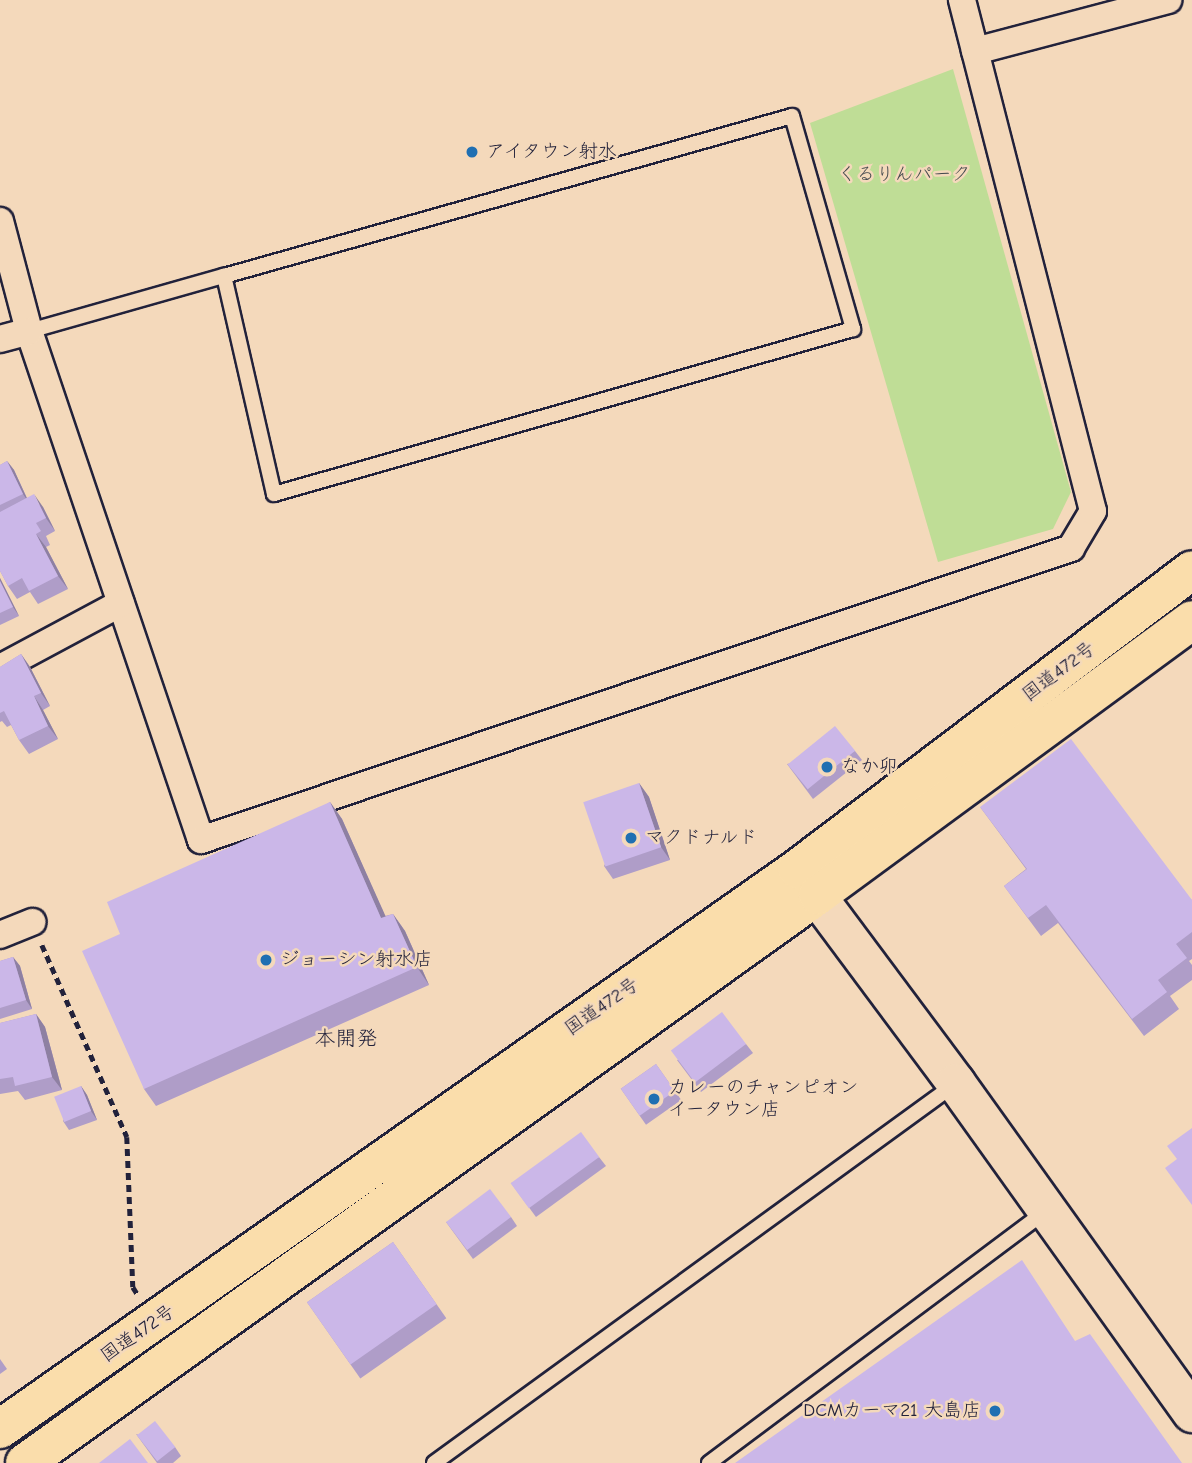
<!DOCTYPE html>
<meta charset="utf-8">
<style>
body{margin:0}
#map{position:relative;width:1192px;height:1463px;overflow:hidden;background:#f4d9bb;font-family:"Comic Neue","Klee One",sans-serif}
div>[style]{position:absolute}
.green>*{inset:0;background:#bfdd96}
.path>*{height:4.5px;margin-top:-2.25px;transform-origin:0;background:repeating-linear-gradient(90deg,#22223b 0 7px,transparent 0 12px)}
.roads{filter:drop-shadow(2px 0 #22223b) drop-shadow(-2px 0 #22223b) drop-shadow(0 2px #22223b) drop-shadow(0 -2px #22223b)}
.lane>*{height:14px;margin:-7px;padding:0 7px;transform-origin:7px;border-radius:7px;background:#f4d9bb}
.street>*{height:26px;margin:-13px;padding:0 13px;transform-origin:13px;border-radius:13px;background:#f4d9bb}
.secondary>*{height:38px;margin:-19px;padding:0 19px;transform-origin:19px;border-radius:19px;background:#f4d9bb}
.highway>*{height:38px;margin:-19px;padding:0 19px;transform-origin:19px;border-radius:19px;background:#faddab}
.wall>*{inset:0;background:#af9dc8;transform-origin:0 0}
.shaded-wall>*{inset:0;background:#8e80a2}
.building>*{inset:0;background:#cbb7e8;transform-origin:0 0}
.dots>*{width:19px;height:19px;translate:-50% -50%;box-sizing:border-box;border:4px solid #f4d9bb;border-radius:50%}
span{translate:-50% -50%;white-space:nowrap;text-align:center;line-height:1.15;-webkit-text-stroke:5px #f4d9bb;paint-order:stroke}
.poi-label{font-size:19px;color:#22223b}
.left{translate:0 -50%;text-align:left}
.right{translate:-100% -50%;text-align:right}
.park-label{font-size:19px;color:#41474d}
.street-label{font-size:19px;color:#22223b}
.neighbourhood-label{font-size:21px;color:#22223b}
</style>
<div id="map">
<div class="green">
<div style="clip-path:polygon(953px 69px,1071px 492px,1053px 529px,938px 562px,810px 123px)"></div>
</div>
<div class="path">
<div style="left:42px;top:945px;width:210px;rotate:66.1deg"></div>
<div style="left:127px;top:1137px;width:150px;rotate:87.7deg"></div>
<div style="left:133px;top:1287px;width:9px;rotate:58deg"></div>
</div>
<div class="roads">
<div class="lane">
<div style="left:29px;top:331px;width:203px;rotate:-15.8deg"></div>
<div style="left:224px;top:276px;width:590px;rotate:-15.73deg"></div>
<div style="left:792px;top:116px;width:222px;rotate:74deg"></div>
<div style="left:853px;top:329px;width:602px;rotate:164.09deg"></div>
<div style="left:274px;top:494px;width:224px;rotate:-102.9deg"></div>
<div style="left:434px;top:1463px;width:644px;rotate:-36.03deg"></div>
<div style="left:709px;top:1463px;width:421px;rotate:-36.8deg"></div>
</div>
<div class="street">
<div style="left:975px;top:51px;width:200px;rotate:-14.8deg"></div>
<div style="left:0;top:221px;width:114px;rotate:75.2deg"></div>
<div style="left:29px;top:331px;width:537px;rotate:71.33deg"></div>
<div style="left:201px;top:840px;width:918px;rotate:-18.55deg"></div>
<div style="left:1071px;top:548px;width:43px;rotate:-59.3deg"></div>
<div style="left:1093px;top:511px;width:528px;rotate:-104.38deg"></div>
<div style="left:0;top:339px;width:30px;rotate:-15deg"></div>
<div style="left:0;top:668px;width:137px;rotate:-28.2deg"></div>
<div style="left:0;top:935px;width:35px;rotate:-22deg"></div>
</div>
<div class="secondary">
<div style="left:798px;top:871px;width:264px;rotate:53.3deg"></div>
<div style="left:956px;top:1083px;width:406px;rotate:54.4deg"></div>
</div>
<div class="highway">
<div style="left:0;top:1429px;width:974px;rotate:-35.09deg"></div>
<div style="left:797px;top:869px;width:495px;rotate:-37.1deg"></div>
<div style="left:25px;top:1463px;width:975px;rotate:-35.61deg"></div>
<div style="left:818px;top:895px;width:464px;rotate:-36.3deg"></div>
</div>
</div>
<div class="wall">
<div style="clip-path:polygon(7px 461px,14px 470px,27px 498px,43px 507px,55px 531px,46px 536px,50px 545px,46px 547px,68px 589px,38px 604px,30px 592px,17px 599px,8px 586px,0 571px,0 465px)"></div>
<div style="clip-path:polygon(0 578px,19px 616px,0 625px)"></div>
<div style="clip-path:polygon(21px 654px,30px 667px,50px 706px,43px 710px,58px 739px,29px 754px,19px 740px,11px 725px,7px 727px,2px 721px,0 722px,0 667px)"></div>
<div style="clip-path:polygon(855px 751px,862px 760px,813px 799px,787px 764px)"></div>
<div style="clip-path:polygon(639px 783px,649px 797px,670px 860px,613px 879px,604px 866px)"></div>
<div style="clip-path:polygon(330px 802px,342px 819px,385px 916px,393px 914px,405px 931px,429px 985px,156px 1106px,144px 1089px,120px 934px)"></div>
<div style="clip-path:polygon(980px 807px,1192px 900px,1192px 959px,1189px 961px,1192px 965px,1192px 980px,1170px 996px,1179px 1009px,1144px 1036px,1058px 923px,1041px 936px,1004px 886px,1026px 869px)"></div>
<div style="clip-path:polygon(13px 957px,20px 966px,32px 1009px,0 1019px,0 961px)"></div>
<div style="clip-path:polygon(36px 1014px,45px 1027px,62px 1090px,25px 1100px,18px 1091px,0 1094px,0 1023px)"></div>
<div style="clip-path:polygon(746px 1044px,753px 1053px,701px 1092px,677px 1060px)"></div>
<div style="left:656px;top:1064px;width:44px;height:43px;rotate:55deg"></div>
<div style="clip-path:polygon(81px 1086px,87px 1095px,97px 1120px,69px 1130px,63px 1121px)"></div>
<div style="clip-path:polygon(599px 1157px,606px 1166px,536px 1217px,511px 1183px)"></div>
<div style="clip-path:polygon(511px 1217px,517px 1226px,473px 1259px,446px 1222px)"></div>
<div style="left:393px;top:1242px;width:93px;height:105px;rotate:55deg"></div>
<div style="clip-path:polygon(0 1359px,7px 1369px,0 1374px)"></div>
<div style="clip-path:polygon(136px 1434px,175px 1447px,181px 1456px,173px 1463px,157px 1463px)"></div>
</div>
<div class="shaded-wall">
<div style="clip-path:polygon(7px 461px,14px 470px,29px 503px,23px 494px)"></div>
<div style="clip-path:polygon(34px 494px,43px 507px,55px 531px,46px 518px)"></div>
<div style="clip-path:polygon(36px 534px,46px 547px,68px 589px,58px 576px)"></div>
<div style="clip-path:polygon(0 578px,19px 616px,13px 607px,0 581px)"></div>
<div style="clip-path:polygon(21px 654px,30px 667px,50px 706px,41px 693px)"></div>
<div style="clip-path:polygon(34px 696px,43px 710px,58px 739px,48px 726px)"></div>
<div style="clip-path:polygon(639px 783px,649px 797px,670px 860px,661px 847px)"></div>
<div style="clip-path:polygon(330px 802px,342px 819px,394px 935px,381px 918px)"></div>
<div style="clip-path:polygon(393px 914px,405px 931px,429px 985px,417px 967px)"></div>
<div style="clip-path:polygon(13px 957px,20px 966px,32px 1009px,26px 1000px)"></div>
<div style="clip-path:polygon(36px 1014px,45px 1027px,62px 1090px,52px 1077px)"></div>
<div style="clip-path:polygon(81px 1086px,87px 1095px,97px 1120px,91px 1111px)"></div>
</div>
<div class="building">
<div style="clip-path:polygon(7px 461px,23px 494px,0 505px,0 465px)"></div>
<div style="clip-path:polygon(34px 494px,46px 518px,36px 523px,41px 531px,36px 534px,58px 576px,29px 591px,22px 578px,8px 586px,0 571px,0 512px)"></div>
<div style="clip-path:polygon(0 581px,13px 607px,0 613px)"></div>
<div style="clip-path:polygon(21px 654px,41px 693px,34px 696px,48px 726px,19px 740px,4px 711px,0 713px,0 667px)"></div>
<div style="left:835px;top:726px;width:32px;height:61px;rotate:51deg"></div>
<div style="clip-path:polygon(1071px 739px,1192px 900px,1192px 932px,1176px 944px,1187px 958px,1158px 980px,1167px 992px,1132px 1019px,1046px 905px,1028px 918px,1004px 886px,1027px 869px,980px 807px)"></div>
<div style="left:639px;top:783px;width:68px;height:59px;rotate:71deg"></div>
<div style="clip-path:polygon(330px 802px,381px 918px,393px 914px,417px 967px,144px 1089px,82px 951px,120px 934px,107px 902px)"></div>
<div style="clip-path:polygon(13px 957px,26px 1000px,0 1008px,0 961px)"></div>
<div style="left:722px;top:1012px;width:40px;height:64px;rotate:53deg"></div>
<div style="clip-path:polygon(36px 1014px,52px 1077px,15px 1086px,13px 1077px,0 1079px,0 1023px)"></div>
<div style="left:656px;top:1064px;width:33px;height:43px;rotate:55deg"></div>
<div style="left:81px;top:1086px;width:27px;height:29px;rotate:68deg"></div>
<div style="clip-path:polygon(1192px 1128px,1192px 1205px,1165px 1168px,1177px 1159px,1167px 1146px)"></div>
<div style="left:581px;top:1132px;width:31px;height:87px;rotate:54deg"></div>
<div style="left:490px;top:1189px;width:35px;height:55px;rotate:53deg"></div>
<div style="left:393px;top:1242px;width:76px;height:105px;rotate:55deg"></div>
<div style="clip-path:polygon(1022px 1260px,1075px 1341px,1090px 1334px,1182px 1463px,735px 1463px)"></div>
<div style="left:155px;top:1421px;width:33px;height:23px;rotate:52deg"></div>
<div style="clip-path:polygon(130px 1439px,148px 1463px,99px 1463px)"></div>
</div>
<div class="dots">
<div style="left:472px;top:152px;background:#1f6fb2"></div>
<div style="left:827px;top:767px;background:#1f6fb2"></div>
<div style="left:631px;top:838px;background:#1f6fb2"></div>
<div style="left:266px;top:960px;background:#1f6fb2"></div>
<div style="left:654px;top:1099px;background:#1f6fb2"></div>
<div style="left:995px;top:1411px;background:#1f6fb2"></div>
</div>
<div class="poi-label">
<span class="left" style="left:486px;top:152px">アイタウン射水</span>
<span class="left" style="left:841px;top:767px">なか卯</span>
<span class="left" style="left:645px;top:838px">マクドナルド</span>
<span class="left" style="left:280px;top:960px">ジョーシン射水店</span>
<span class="left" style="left:668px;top:1099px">カレーのチャンピオン<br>イータウン店</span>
<span class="right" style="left:981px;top:1411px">DCMカーマ21 大島店</span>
</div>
<div class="park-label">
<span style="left:904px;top:175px">くるりんパーク</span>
</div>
<div class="street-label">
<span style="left:1059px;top:672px;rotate:-37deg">国道472号</span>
<span style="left:602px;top:1007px;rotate:-35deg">国道472号</span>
<span style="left:138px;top:1334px;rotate:-35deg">国道472号</span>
</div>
<div class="neighbourhood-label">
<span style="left:346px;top:1038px">本開発</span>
</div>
</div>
